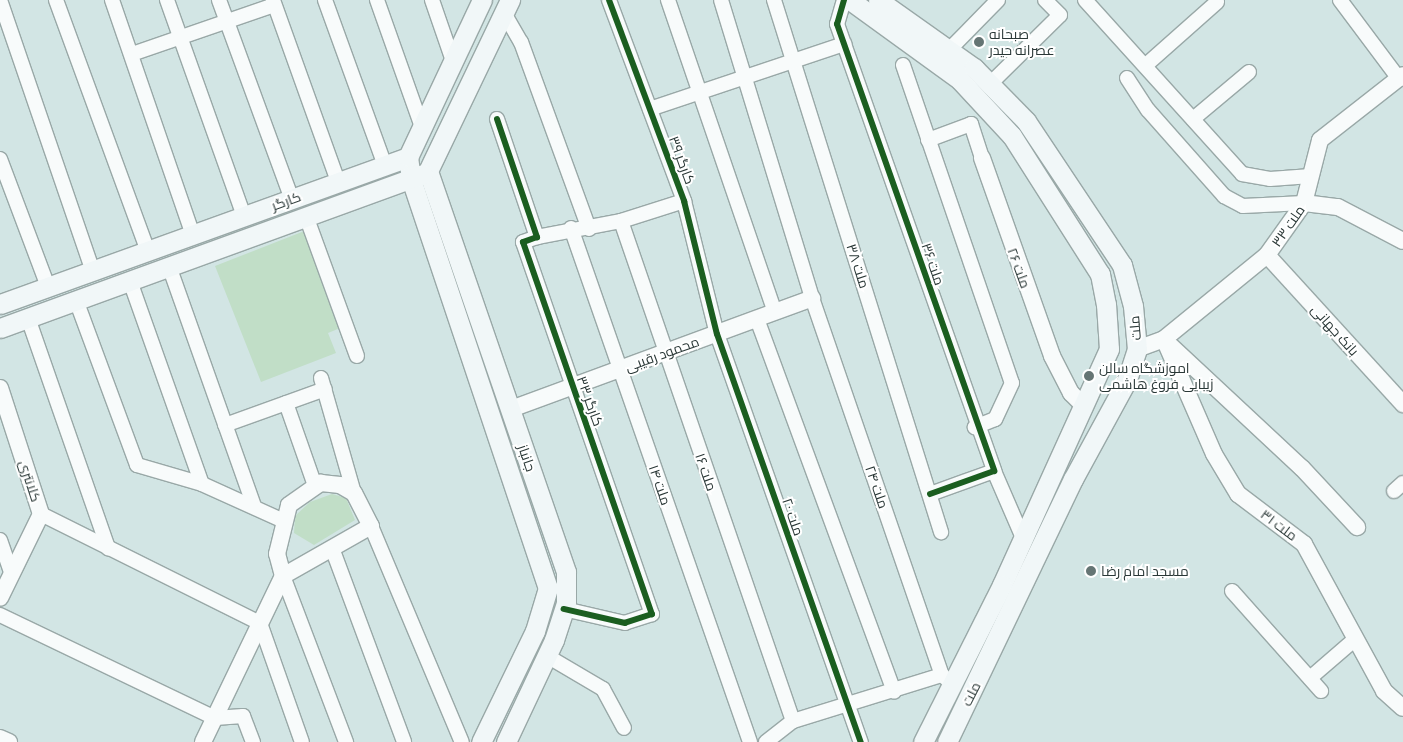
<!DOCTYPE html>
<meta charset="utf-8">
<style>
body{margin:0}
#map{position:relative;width:1403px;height:742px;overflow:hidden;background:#d2e5e4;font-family:"PT Sans Narrow",Cairo,sans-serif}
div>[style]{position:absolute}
.green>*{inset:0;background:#c1dec7}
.roads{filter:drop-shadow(1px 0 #99a8a7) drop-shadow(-1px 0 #99a8a7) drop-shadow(0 1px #99a8a7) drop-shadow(0 -1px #99a8a7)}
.minor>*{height:14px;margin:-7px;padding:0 7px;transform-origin:7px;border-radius:7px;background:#f8fbfb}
.tertiary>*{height:16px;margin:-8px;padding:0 8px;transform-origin:8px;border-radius:8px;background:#f8fbfb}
.secondary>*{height:19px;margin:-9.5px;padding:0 9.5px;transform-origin:9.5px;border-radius:9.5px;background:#f1f7f8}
.cycleway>*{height:6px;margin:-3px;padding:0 3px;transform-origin:3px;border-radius:3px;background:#1b5e20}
.dots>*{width:14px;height:14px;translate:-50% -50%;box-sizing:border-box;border:2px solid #fff;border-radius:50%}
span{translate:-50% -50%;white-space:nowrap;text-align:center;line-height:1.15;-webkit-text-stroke:4px #fff;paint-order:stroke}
.poi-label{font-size:14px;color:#2a3837}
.left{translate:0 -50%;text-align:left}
.street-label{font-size:14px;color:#2a3837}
</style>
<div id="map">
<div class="green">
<div style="clip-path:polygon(307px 230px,345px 326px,328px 333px,336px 353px,261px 382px,215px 266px)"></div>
<div style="clip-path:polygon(332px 494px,346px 498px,355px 520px,314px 545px,294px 533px,295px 516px,310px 502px)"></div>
</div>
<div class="roads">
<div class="minor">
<div style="left:0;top:0;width:287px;rotate:71.1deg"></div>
<div style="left:56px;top:0;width:267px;rotate:69.9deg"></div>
<div style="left:112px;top:0;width:249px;rotate:71deg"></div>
<div style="left:167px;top:0;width:229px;rotate:70.4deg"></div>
<div style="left:219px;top:0;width:212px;rotate:69.9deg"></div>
<div style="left:273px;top:0;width:193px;rotate:70.3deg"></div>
<div style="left:325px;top:0;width:177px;rotate:70.1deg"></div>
<div style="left:377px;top:0;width:135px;rotate:70.5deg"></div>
<div style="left:432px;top:0;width:68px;rotate:71deg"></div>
<div style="left:609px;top:0;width:215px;rotate:69.5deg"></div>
<div style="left:684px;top:201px;width:137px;rotate:76.1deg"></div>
<div style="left:717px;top:334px;width:433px;rotate:70.6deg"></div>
<div style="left:668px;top:0;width:330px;rotate:71.1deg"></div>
<div style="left:721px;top:0;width:312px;rotate:73deg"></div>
<div style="left:812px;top:298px;width:399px;rotate:71deg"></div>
<div style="left:774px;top:0;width:558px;rotate:72.57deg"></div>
<div style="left:844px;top:0;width:25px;rotate:106deg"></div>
<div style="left:837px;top:24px;width:474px;rotate:70.6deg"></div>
<div style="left:994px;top:471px;width:68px;rotate:160.2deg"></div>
<div style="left:1085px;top:0;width:234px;rotate:47.9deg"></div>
<div style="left:1242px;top:174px;width:28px;rotate:10deg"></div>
<div style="left:1270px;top:179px;width:41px;rotate:-4.2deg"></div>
<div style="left:1340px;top:0;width:99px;rotate:53.2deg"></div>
<div style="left:504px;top:13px;width:34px;rotate:60deg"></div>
<div style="left:521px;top:42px;width:199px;rotate:70deg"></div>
<div style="left:949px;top:50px;width:70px;rotate:-45.6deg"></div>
<div style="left:132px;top:54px;width:150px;rotate:-19deg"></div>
<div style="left:903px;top:65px;width:336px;rotate:71.1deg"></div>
<div style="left:1012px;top:383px;width:40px;rotate:115deg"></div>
<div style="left:995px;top:419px;width:22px;rotate:158deg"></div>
<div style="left:1146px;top:65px;width:95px;rotate:-41.6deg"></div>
<div style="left:1127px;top:78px;width:38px;rotate:57deg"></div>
<div style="left:1148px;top:110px;width:115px;rotate:48.5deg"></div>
<div style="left:1224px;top:196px;width:21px;rotate:28deg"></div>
<div style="left:1243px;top:206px;width:61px;rotate:-2.8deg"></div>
<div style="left:990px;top:84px;width:98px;rotate:-44.6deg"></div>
<div style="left:1060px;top:15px;width:21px;rotate:-135deg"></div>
<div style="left:650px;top:109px;width:205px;rotate:-18.5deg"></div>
<div style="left:497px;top:119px;width:125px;rotate:71.3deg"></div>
<div style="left:537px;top:237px;width:15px;rotate:160deg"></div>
<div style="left:523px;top:242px;width:394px;rotate:70.9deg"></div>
<div style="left:652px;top:614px;width:28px;rotate:162deg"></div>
<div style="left:625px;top:623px;width:63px;rotate:-167.1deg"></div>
<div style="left:1193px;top:119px;width:73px;rotate:-40deg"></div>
<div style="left:928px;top:140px;width:46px;rotate:-20.4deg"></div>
<div style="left:971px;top:124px;width:36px;rotate:72deg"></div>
<div style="left:0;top:159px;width:137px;rotate:69.4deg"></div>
<div style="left:306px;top:216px;width:149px;rotate:70deg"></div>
<div style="left:621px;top:221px;width:529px;rotate:71.02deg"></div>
<div style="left:571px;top:228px;width:544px;rotate:70.8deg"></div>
<div style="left:537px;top:237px;width:86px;rotate:-10.8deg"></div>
<div style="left:621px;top:221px;width:66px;rotate:-17.6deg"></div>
<div style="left:169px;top:266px;width:255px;rotate:70.5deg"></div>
<div style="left:130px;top:281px;width:215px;rotate:70.5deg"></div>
<div style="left:76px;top:300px;width:176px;rotate:69.7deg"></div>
<div style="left:137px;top:465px;width:68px;rotate:16.3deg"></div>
<div style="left:202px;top:484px;width:90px;rotate:24.3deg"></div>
<div style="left:28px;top:318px;width:244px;rotate:70.8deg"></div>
<div style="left:757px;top:319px;width:397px;rotate:69.8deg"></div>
<div style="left:321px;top:378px;width:120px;rotate:74deg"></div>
<div style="left:286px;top:403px;width:88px;rotate:70.7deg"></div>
<div style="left:225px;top:425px;width:106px;rotate:-19.8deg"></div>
<div style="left:994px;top:471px;width:73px;rotate:66.6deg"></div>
<div style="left:1394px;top:491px;width:12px;rotate:-42deg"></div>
<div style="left:41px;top:514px;width:245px;rotate:26.5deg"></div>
<div style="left:260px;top:623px;width:126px;rotate:70.6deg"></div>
<div style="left:371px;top:526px;width:234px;rotate:67.2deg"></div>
<div style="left:0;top:540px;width:34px;rotate:71deg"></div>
<div style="left:332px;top:548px;width:207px;rotate:69.6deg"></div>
<div style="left:283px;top:576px;width:178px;rotate:69.2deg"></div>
<div style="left:1232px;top:591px;width:134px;rotate:48.3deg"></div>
<div style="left:0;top:615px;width:238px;rotate:25.6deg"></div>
<div style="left:215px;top:718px;width:28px;rotate:-4deg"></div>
<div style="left:243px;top:716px;width:28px;rotate:69deg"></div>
<div style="left:547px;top:656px;width:65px;rotate:30.5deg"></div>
<div style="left:603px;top:689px;width:44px;rotate:61.7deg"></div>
<div style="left:1310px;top:678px;width:58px;rotate:-40.8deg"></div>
<div style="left:766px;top:742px;width:34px;rotate:-38deg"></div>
<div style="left:793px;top:721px;width:156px;rotate:-17.2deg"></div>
<div style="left:942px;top:675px;width:9px;rotate:41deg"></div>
</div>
<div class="tertiary">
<div style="left:982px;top:158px;width:210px;rotate:70.5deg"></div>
<div style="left:1052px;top:356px;width:42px;rotate:62.8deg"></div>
<div style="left:1071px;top:393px;width:17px;rotate:45deg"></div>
<div style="left:1304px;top:203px;width:34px;rotate:7deg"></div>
<div style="left:1338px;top:207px;width:73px;rotate:27.6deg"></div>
<div style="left:1267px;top:255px;width:202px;rotate:47.6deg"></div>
<div style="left:1164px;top:339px;width:125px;rotate:66.5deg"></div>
<div style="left:1214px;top:454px;width:47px;rotate:59deg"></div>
<div style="left:1238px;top:494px;width:83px;rotate:37.1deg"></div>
<div style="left:1304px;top:544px;width:167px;rotate:61.4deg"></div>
<div style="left:1384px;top:691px;width:25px;rotate:42deg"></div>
<div style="left:1171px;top:346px;width:179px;rotate:43deg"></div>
<div style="left:1302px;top:468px;width:81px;rotate:47deg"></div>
<div style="left:1137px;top:349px;width:29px;rotate:-20deg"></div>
<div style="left:1164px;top:339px;width:133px;rotate:-39.2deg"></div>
<div style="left:1267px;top:255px;width:64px;rotate:-54.6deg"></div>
<div style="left:1304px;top:203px;width:65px;rotate:-75.7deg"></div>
<div style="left:1320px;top:140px;width:105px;rotate:-38.1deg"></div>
<div style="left:0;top:388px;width:133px;rotate:72deg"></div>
<div style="left:41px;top:514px;width:93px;rotate:116deg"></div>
<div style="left:511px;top:409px;width:321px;rotate:-20.2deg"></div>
<div style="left:321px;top:483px;width:19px;rotate:6deg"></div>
<div style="left:340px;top:485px;width:16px;rotate:30deg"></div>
<div style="left:354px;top:493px;width:37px;rotate:63deg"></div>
<div style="left:371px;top:526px;width:101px;rotate:150.4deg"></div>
<div style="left:283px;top:576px;width:23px;rotate:-105deg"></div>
<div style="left:277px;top:554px;width:50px;rotate:-76.2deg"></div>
<div style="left:289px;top:505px;width:39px;rotate:-35deg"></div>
<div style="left:0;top:738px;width:10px;rotate:24deg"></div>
<div style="left:203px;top:742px;width:184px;rotate:-64.3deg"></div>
</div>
<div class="secondary">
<div style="left:850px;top:0;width:136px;rotate:36deg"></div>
<div style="left:960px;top:80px;width:76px;rotate:47.1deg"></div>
<div style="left:1012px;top:136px;width:164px;rotate:57.5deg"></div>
<div style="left:1100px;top:274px;width:31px;rotate:79deg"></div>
<div style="left:1106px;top:304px;width:45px;rotate:86.2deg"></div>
<div style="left:1109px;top:349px;width:259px;rotate:114.4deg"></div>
<div style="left:1002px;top:585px;width:176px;rotate:116.7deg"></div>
<div style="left:878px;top:0;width:118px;rotate:35.3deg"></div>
<div style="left:974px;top:68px;width:74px;rotate:45.5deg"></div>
<div style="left:1026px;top:121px;width:173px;rotate:56.3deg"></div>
<div style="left:1122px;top:265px;width:42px;rotate:75deg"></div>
<div style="left:1133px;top:306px;width:43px;rotate:84.7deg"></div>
<div style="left:1137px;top:349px;width:33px;rotate:108deg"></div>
<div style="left:1127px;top:380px;width:113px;rotate:118.6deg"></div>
<div style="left:1073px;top:479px;width:292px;rotate:115.6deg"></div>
<div style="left:408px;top:157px;width:22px;rotate:82deg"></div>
<div style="left:411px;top:179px;width:431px;rotate:71.5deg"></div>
<div style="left:548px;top:588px;width:45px;rotate:106.8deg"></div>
<div style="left:535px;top:631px;width:123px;rotate:115.9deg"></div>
<div style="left:428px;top:171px;width:424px;rotate:71deg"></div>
<div style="left:566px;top:572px;width:31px;rotate:90deg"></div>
<div style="left:566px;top:603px;width:39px;rotate:108deg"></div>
<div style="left:554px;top:640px;width:113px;rotate:115.2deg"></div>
<div style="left:428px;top:171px;width:190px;rotate:-64.4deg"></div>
<div style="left:0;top:304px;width:434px;rotate:-19.8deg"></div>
<div style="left:408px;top:157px;width:174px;rotate:-64.8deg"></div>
<div style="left:0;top:328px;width:450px;rotate:-20deg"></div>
</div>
</div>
<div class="cycleway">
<div style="left:609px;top:0;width:215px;rotate:69.5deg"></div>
<div style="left:684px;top:201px;width:137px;rotate:76.1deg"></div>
<div style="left:717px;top:334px;width:433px;rotate:70.6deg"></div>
<div style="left:844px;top:0;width:25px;rotate:106deg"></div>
<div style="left:837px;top:24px;width:474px;rotate:70.6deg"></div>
<div style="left:994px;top:471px;width:68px;rotate:160.2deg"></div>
<div style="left:497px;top:119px;width:125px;rotate:71.3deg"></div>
<div style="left:537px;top:237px;width:15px;rotate:160deg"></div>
<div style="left:523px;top:242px;width:394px;rotate:70.9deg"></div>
<div style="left:652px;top:614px;width:28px;rotate:162deg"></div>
<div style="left:625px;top:623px;width:63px;rotate:-167.1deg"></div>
</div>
<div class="dots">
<div style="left:979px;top:42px;background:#657574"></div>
<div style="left:1089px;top:376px;background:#657574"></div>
<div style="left:1091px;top:571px;background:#657574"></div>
</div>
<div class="poi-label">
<span class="left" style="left:989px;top:42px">صبحانه<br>عصرانه حیدر</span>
<span class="left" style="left:1099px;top:376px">اموزشگاه سالن<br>زیبایی فروغ هاشمی</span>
<span class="left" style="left:1101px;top:571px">مسجد امام رضا</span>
</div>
<div class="street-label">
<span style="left:682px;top:160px;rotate:70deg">کارگر ۳۹</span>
<span style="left:286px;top:201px;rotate:-20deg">کارگر</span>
<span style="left:1288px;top:226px;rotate:-55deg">ملت ۳۳</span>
<span style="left:933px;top:264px;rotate:71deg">ملت ۳۶</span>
<span style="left:858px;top:266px;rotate:72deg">ملت ۳۸</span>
<span style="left:1019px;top:268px;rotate:70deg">ملت ۲۶</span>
<span style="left:1135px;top:328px;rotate:-95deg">ملت</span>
<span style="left:1335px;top:330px;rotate:48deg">بانک جهانی</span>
<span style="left:662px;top:354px;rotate:-20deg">محمود رقیبی</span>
<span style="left:590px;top:401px;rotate:70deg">کارگر ۳۳</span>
<span style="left:527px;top:458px;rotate:71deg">جانباز</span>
<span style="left:706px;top:472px;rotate:71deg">ملت ۱۶</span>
<span style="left:30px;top:481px;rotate:72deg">کلانتری</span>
<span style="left:660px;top:485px;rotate:71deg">ملت ۱۴</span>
<span style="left:877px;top:487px;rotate:71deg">ملت ۲۴</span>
<span style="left:793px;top:517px;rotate:71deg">ملت ۲۰</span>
<span style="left:1279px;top:525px;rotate:37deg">ملت ۳۱</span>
<span style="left:971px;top:694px;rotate:-63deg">ملت</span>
</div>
</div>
